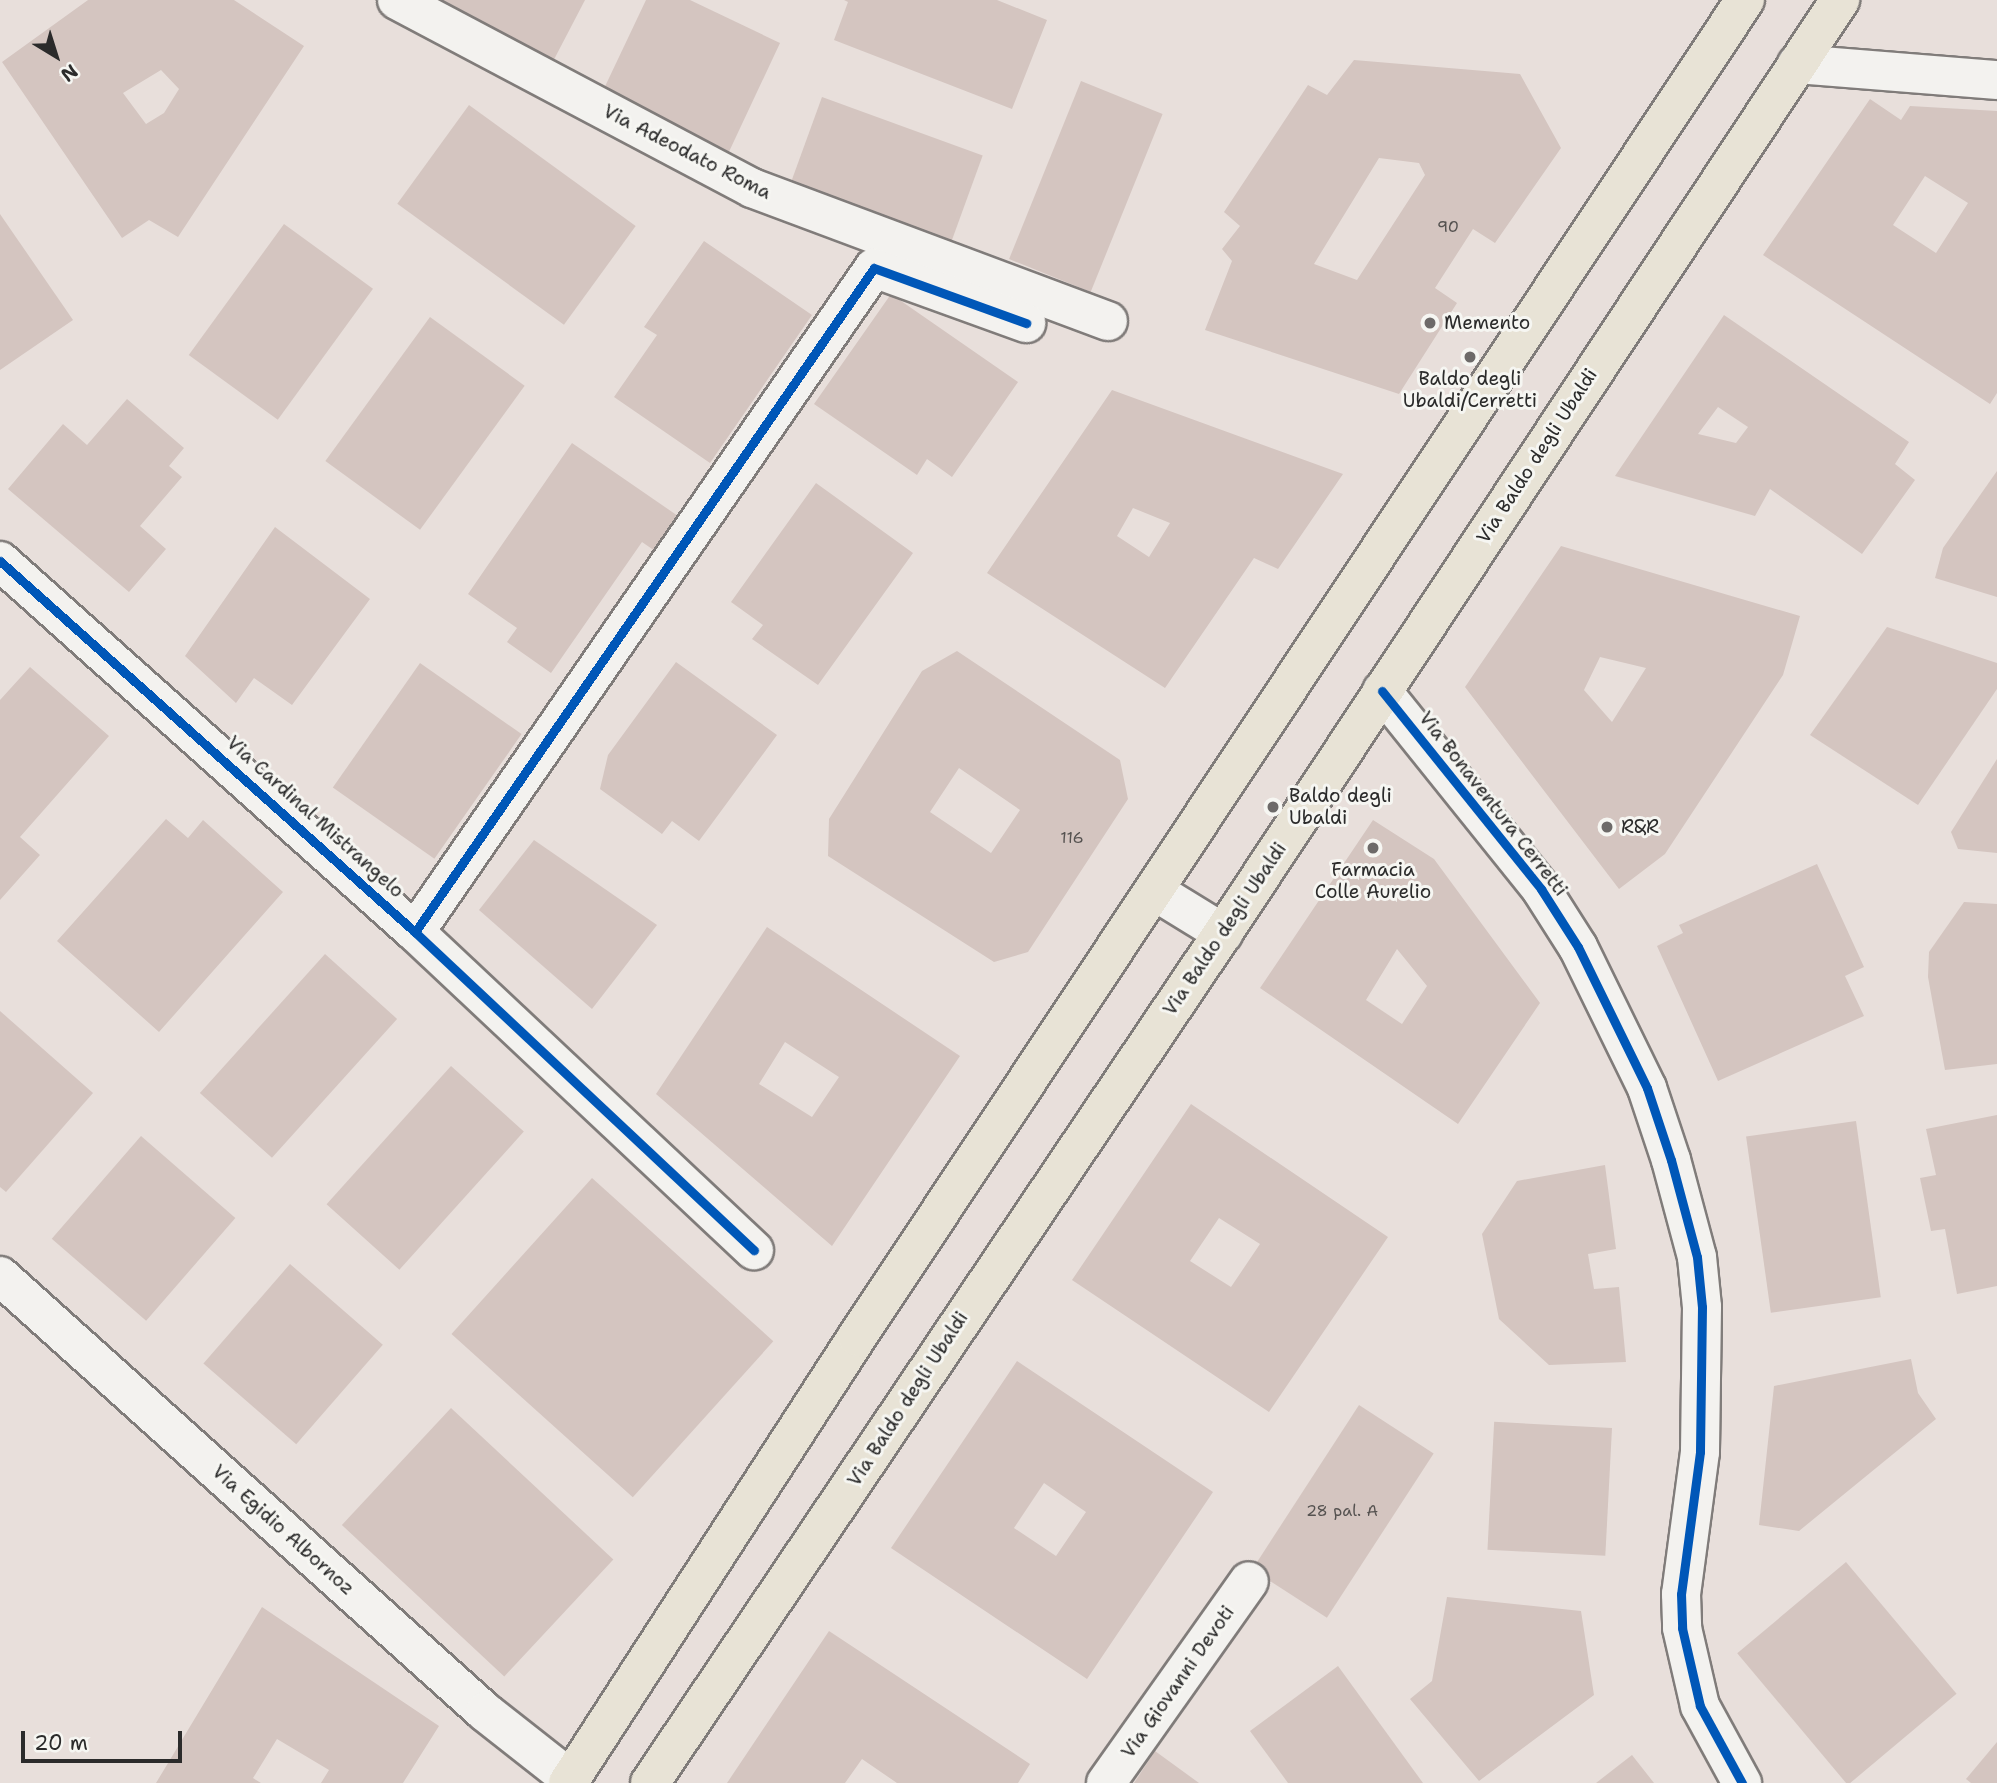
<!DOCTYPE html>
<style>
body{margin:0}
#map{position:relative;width:1997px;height:1783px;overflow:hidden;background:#e8dfdb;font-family:"Shantell Sans",sans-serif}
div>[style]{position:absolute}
.building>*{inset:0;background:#d4c5c0;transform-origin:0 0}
.roads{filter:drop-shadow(2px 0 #807c7a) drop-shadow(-2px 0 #807c7a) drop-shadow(0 2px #807c7a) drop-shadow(0 -2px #807c7a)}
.minor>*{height:38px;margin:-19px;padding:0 19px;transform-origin:19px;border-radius:19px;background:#f3f2ef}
.major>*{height:38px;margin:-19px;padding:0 19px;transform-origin:19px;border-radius:19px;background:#e8e3d6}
.cycleway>*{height:9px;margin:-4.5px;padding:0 4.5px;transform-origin:4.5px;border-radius:4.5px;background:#0057b8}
.dots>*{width:19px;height:19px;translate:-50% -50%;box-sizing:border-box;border:4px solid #f6f6f2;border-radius:50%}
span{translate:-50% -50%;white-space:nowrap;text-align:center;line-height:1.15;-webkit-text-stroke:6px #f6f6f2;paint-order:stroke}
.number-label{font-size:16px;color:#555250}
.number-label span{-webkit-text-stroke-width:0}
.street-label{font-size:19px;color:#2b2b2b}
.poi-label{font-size:19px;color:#2b2b2b}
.left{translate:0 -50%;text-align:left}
.north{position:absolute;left:21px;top:21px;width:70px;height:70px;-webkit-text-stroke:5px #f6f6f2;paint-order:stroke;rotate:142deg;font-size:19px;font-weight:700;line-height:28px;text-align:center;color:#2b2b2b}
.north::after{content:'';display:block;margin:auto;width:24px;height:32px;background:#2b2b2b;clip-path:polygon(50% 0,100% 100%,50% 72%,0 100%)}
.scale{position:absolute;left:21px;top:1731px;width:161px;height:32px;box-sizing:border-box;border:4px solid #2b2b2b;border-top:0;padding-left:9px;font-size:21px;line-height:24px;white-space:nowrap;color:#2b2b2b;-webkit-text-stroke:5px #f6f6f2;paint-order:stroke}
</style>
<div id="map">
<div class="building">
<div style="clip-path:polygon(evenodd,88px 0,234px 0,304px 46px,178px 237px,149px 220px,122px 238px,2px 62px,88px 0,161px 70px,179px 89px,164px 113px,146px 124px,123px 93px,161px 70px)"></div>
<div style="clip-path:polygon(438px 0,585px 0,548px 71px)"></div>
<div style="clip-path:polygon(646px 0,690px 0,780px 43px,727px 156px,600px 97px)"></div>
<div style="clip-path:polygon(844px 0,997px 0,1047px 20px,1012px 109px,834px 40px,848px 2px)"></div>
<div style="clip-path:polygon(evenodd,1354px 60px,1520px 74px,1561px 148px,1495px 243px,1473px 229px,1435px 288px,1457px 303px,1399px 394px,1205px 330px,1232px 261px,1222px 249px,1240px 226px,1224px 212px,1308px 85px,1327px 95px,1354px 60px,1379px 158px,1419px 163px,1425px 175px,1357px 280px,1314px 264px,1379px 158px)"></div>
<div style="left:1081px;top:81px;width:88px;height:192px;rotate:22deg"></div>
<div style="left:822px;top:97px;width:171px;height:101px;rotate:20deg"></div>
<div style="clip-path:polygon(evenodd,1870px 99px,1901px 120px,1910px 106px,1997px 111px,1997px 393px,1990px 404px,1763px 255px,1870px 99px,1925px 176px,1968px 203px,1936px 253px,1893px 225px,1925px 176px)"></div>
<div style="left:469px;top:105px;width:206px;height:122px;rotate:36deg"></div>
<div style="clip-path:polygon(0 214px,73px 320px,0 370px)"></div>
<div style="left:284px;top:224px;width:110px;height:162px;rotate:36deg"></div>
<div style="clip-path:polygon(704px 241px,812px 315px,710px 463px,614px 397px,657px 335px,644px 327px)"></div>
<div style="clip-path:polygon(891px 294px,1018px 382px,952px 477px,927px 459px,917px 475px,814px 404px)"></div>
<div style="clip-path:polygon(evenodd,1724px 315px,1909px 442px,1895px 464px,1915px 480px,1862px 554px,1770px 489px,1755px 516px,1615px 476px,1724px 315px,1718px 407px,1748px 427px,1736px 443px,1698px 434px,1718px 407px)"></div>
<div style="left:430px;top:317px;width:117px;height:178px;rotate:36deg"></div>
<div style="clip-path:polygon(evenodd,1112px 390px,1343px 474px,1278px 569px,1254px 558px,1165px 688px,987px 573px,1112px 390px,1133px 508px,1170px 523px,1149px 557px,1117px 536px,1133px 508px)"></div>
<div style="clip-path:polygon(127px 399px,184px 448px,169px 466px,182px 477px,140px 526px,166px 549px,129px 592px,8px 489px,63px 424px,87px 445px)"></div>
<div style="clip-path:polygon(572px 443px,678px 516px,655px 551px,642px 542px,551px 673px,507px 642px,517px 628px,468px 594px)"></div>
<div style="clip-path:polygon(1997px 471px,1997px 597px,1935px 578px,1943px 548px)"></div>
<div style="clip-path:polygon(816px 483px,913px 553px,818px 685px,752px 639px,763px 625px,731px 602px)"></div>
<div style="clip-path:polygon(275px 527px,370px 599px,292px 705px,254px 678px,236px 703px,185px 656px)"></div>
<div style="clip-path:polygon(evenodd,1561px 546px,1800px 616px,1783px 675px,1665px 854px,1619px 889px,1465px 687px,1561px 546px,1600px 657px,1646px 668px,1612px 722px,1584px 690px,1600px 657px)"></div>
<div style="clip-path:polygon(1887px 627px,1997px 663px,1997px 689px,1918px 805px,1810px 735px)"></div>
<div style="clip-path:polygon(evenodd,957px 651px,1120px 760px,1128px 799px,1028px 952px,994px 962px,828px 856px,829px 819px,922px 671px,957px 651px,959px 768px,1020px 810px,991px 853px,930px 812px,959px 768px)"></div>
<div style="clip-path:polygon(676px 662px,777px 735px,699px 841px,672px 821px,662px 834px,600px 789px,608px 755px)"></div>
<div style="left:420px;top:663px;width:124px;height:152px;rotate:35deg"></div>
<div style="clip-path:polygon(30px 667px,109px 736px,20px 837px,40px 855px,0 900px,0 700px)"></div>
<div style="clip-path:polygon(1997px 759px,1997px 853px,1958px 849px,1951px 832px)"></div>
<div style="clip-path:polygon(166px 819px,188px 838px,203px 820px,283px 892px,159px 1032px,57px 941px)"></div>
<div style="clip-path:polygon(evenodd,1373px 820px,1434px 859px,1540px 1003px,1458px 1124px,1260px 988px,1373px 820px,1397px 949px,1427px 986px,1402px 1024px,1366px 1000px,1397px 949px)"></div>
<div style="clip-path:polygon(534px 840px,657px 925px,592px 1009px,479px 910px)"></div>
<div style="clip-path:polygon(1817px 864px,1864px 967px,1845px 976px,1864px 1016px,1718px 1081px,1657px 946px,1683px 933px,1679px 925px)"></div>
<div style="clip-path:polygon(1964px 902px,1997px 904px,1997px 1064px,1945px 1070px,1928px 977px,1929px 952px)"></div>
<div style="clip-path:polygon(evenodd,767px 927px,960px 1056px,832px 1246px,656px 1094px,767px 927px,785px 1042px,839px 1077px,812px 1117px,759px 1084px,785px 1042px)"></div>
<div style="left:325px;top:954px;width:97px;height:187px;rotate:42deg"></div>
<div style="clip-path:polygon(0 1011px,93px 1093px,6px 1192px,0 1187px)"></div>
<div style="left:451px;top:1066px;width:98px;height:186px;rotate:42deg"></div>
<div style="clip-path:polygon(evenodd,1191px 1104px,1388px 1237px,1269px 1412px,1072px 1280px,1191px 1104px,1219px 1218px,1260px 1244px,1231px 1287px,1190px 1261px,1219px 1218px)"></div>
<div style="clip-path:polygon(1997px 1115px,1997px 1286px,1957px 1294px,1945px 1229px,1931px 1231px,1920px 1178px,1936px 1175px,1926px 1129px)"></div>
<div style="left:1856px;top:1121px;width:178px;height:111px;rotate:82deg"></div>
<div style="left:141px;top:1136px;width:125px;height:136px;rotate:41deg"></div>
<div style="clip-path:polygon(1605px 1165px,1616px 1249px,1588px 1254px,1594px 1289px,1619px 1287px,1626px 1362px,1549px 1365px,1499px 1319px,1482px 1234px,1517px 1181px)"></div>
<div style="left:592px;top:1178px;width:244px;height:210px;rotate:42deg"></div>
<div style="left:290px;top:1264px;width:123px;height:132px;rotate:41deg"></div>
<div style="clip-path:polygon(1911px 1359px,1918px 1393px,1936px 1419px,1799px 1531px,1759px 1525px,1774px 1386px)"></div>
<div style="clip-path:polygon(evenodd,1017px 1361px,1213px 1492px,1087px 1679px,891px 1548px,1017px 1361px,1044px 1483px,1086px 1512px,1056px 1556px,1014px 1528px,1044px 1483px)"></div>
<div style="left:1359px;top:1405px;width:89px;height:196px;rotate:33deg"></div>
<div style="left:451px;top:1408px;width:222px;height:160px;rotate:43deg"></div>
<div style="left:1612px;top:1428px;width:128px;height:118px;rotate:93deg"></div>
<div style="left:1846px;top:1562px;width:172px;height:142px;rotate:50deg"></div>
<div style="clip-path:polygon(1447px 1597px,1581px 1611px,1594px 1695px,1479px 1781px,1410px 1699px,1432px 1681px)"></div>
<div style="clip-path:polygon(262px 1607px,439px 1726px,403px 1783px,321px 1783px,329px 1770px,277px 1739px,253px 1778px,261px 1783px,156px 1783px)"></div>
<div style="clip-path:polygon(829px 1631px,1030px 1764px,1018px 1783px,897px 1783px,862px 1759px,845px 1783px,727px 1783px)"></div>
<div style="clip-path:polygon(1338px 1666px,1423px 1783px,1288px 1783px,1250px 1731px)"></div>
<div style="clip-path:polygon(1997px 1742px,1997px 1783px,1971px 1783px,1966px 1779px)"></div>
<div style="clip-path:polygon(1155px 1751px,1199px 1783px,1134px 1783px)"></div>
<div style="clip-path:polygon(1632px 1755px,1654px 1783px,1596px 1783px)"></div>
</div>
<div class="roads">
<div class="minor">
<div style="left:397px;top:0;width:402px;rotate:27.9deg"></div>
<div style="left:752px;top:188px;width:380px;rotate:20.5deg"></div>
<div style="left:1797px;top:64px;width:201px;rotate:4.6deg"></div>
<div style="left:0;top:561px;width:557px;rotate:41.8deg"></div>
<div style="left:415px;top:932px;width:465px;rotate:43.2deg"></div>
<div style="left:1382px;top:691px;width:254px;rotate:51.2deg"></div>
<div style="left:1541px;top:889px;width:69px;rotate:57.5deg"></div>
<div style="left:1578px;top:947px;width:157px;rotate:63.9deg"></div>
<div style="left:1647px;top:1088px;width:76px;rotate:71.6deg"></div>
<div style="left:1671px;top:1160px;width:100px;rotate:75deg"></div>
<div style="left:1697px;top:1257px;width:50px;rotate:84.3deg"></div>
<div style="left:1702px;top:1307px;width:145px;rotate:90.8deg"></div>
<div style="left:1700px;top:1452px;width:143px;rotate:97.6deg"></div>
<div style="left:1681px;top:1594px;width:34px;rotate:88deg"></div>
<div style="left:1682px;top:1628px;width:80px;rotate:77deg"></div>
<div style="left:1700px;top:1706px;width:88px;rotate:61.4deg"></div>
<div style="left:1156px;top:892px;width:79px;rotate:31.5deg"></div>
<div style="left:415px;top:932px;width:807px;rotate:-55.35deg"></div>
<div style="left:874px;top:268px;width:162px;rotate:19.9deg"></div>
<div style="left:0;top:1276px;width:652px;rotate:41.95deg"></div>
<div style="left:485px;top:1712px;width:108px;rotate:38.2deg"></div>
<div style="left:1106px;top:1783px;width:247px;rotate:-54.7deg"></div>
</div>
<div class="major">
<div style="left:568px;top:1783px;width:531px;rotate:-57.06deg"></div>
<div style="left:857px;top:1337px;width:1605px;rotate:-56.41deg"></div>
<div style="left:650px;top:1783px;width:1025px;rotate:-56.02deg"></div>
<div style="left:1223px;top:933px;width:1119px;rotate:-56.52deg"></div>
</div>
</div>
<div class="cycleway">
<div style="left:0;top:561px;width:557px;rotate:41.8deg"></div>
<div style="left:415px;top:932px;width:465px;rotate:43.2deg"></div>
<div style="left:1382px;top:691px;width:254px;rotate:51.2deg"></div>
<div style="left:1541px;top:889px;width:69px;rotate:57.5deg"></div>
<div style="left:1578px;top:947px;width:157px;rotate:63.9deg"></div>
<div style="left:1647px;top:1088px;width:76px;rotate:71.6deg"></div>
<div style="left:1671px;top:1160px;width:100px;rotate:75deg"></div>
<div style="left:1697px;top:1257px;width:50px;rotate:84.3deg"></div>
<div style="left:1702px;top:1307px;width:145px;rotate:90.8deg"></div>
<div style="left:1700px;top:1452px;width:143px;rotate:97.6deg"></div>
<div style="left:1681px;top:1594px;width:34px;rotate:88deg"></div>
<div style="left:1682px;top:1628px;width:80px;rotate:77deg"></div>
<div style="left:1700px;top:1706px;width:88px;rotate:61.4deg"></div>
<div style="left:415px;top:932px;width:807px;rotate:-55.35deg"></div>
<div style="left:874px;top:268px;width:162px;rotate:19.9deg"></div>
</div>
<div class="dots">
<div style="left:1430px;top:323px;background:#6d6a69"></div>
<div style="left:1470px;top:357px;background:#6d6a69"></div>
<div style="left:1273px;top:807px;background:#6d6a69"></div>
<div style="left:1607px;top:827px;background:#6d6a69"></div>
<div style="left:1373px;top:848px;background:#6d6a69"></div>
</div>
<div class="number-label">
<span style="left:1448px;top:227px">90</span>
<span style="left:1072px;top:838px">116</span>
<span style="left:1342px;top:1511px">28 pal. A</span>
</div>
<div class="street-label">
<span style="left:687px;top:152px;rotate:27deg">Via Adeodato Roma</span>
<span style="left:1537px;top:456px;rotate:-57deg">Via Baldo degli Ubaldi</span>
<span style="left:1493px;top:804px;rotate:52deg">Via Bonaventura Cerretti</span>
<span style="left:315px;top:817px;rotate:42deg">Via Cardinal Mistrangelo</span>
<span style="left:1225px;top:929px;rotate:-56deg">Via Baldo degli Ubaldi</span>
<span style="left:908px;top:1399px;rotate:-57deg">Via Baldo degli Ubaldi</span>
<span style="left:283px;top:1530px;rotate:42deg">Via Egidio Albornoz</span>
<span style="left:1178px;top:1682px;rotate:-55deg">Via Giovanni Devoti</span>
</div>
<div class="poi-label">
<span class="left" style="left:1444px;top:323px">Memento</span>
<span style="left:1470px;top:390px">Baldo degli<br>Ubaldi/Cerretti</span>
<span class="left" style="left:1289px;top:807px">Baldo degli<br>Ubaldi</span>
<span class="left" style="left:1621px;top:827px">R&amp;R</span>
<span style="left:1373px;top:881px">Farmacia<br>Colle Aurelio</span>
</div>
<div class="north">N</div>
<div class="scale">20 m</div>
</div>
